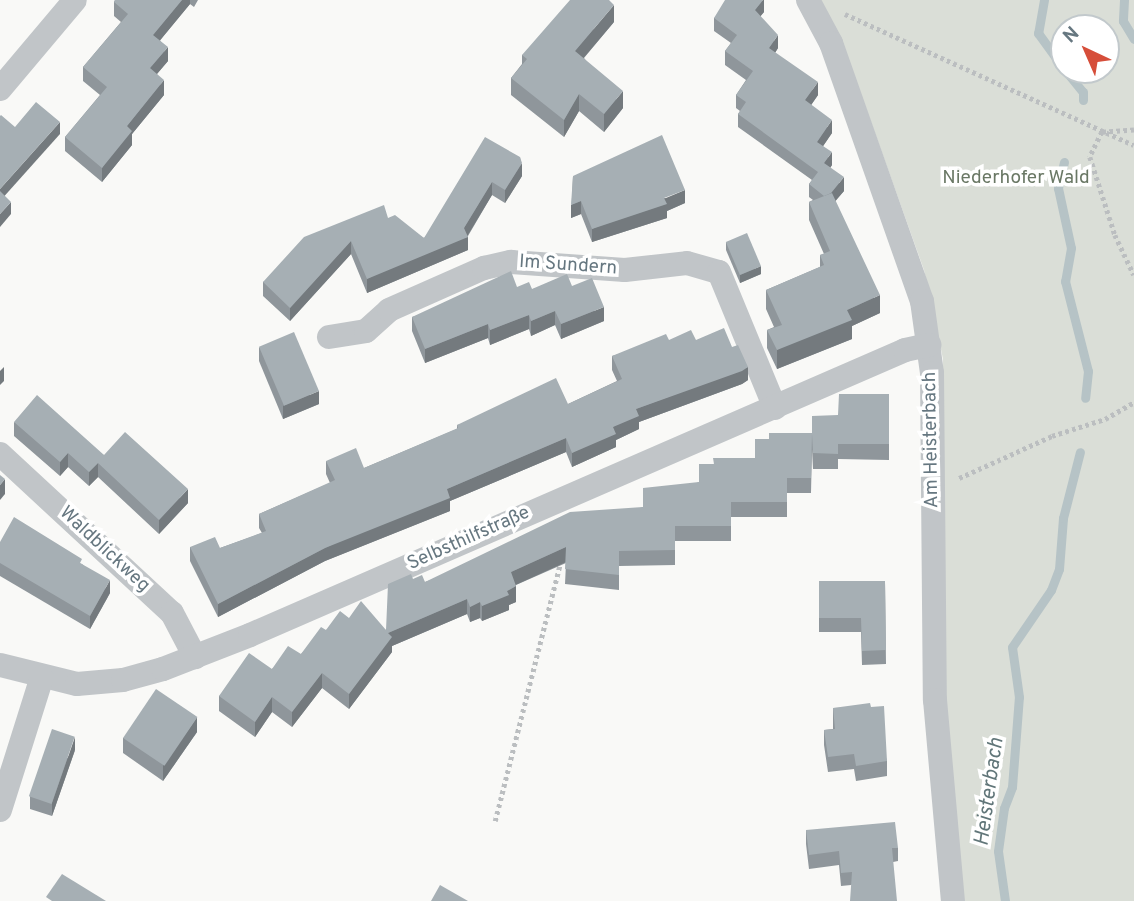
<!DOCTYPE html>
<meta charset="utf-8">
<style>
body{margin:0}
#map{position:relative;width:1134px;height:901px;overflow:hidden;background:#f9f9f7;font-family:Overpass,sans-serif}
div>[style]{position:absolute}
.green>*{inset:0;background:#daded7}
.stream>*{height:9px;margin:-4.5px;padding:0 4.5px;transform-origin:4.5px;border-radius:4.5px;background:#b6c3c6}
.path>*{height:4.5px;margin-top:-2.25px;transform-origin:0;background:repeating-linear-gradient(90deg,#bbbec0 0 3.5px,transparent 0 7px)}
.minor>*{height:24px;margin:-12px;padding:0 12px;transform-origin:12px;border-radius:12px;background:#c1c5c8}
.wall>*{inset:0;background:#8f969b}
.shaded-wall>*{inset:0;background:#747a7e}
.building>*{inset:0;background:#a6afb4;transform-origin:0 0}
span{translate:-50% -50%;white-space:nowrap;text-align:center;line-height:1.15;-webkit-text-stroke:7px #fff;paint-order:stroke}
.park-label{font-size:19px;color:#6a7865}
.street-label{font-size:19px;color:#667780}
.water-label{font-size:21px;color:#617679;font-style:italic}
.north{position:absolute;left:1050px;top:14px;width:70px;height:70px;box-sizing:border-box;background:#fff;border:2px solid #c2c9cc;border-radius:50%;rotate:316deg;font-size:19px;font-weight:700;line-height:28px;text-align:center;color:#667780}
.north::after{content:'';display:block;margin:auto;width:24px;height:32px;background:#d64e3a;clip-path:polygon(50% 0,100% 100%,50% 72%,0 100%)}
</style>
<div id="map">
<div class="green">
<div style="clip-path:polygon(evenodd,821px 0,1134px 0,1134px 901px,962px 901px,942px 662px,943px 359px,924px 270px,842px 41px,821px 0,1064px 28px,1106px 28px,1106px 70px,1064px 70px,1064px 28px)"></div>
</div>
<div class="stream">
<div style="left:1044px;top:0;width:34px;rotate:100deg"></div>
<div style="left:1038px;top:33px;width:44px;rotate:54.2deg"></div>
<div style="left:1124px;top:0;width:21px;rotate:93deg"></div>
<div style="left:1123px;top:21px;width:21px;rotate:59deg"></div>
<div style="left:1065px;top:70px;width:28px;rotate:51deg"></div>
<div style="left:1083px;top:92px;width:8px;rotate:90deg"></div>
<div style="left:1064px;top:162px;width:27px;rotate:103deg"></div>
<div style="left:1058px;top:188px;width:61px;rotate:77.8deg"></div>
<div style="left:1071px;top:248px;width:34px;rotate:100deg"></div>
<div style="left:1065px;top:281px;width:93px;rotate:75.7deg"></div>
<div style="left:1088px;top:371px;width:27px;rotate:96deg"></div>
<div style="left:1005px;top:901px;width:50px;rotate:-98deg"></div>
<div style="left:998px;top:851px;width:43px;rotate:-82.1deg"></div>
<div style="left:1004px;top:808px;width:22px;rotate:-69deg"></div>
<div style="left:1012px;top:787px;width:90px;rotate:-85.6deg"></div>
<div style="left:1019px;top:697px;width:50px;rotate:-98deg"></div>
<div style="left:1012px;top:647px;width:69px;rotate:-55.6deg"></div>
<div style="left:1051px;top:590px;width:22px;rotate:-69deg"></div>
<div style="left:1059px;top:569px;width:51px;rotate:-85.5deg"></div>
<div style="left:1063px;top:518px;width:68px;rotate:-75.6deg"></div>
</div>
<div class="path">
<div style="left:845px;top:14px;width:317px;rotate:24.4deg"></div>
<div style="left:1134px;top:130px;width:32px;rotate:176deg"></div>
<div style="left:1102px;top:132px;width:28px;rotate:116deg"></div>
<div style="left:1090px;top:157px;width:82px;rotate:72.2deg"></div>
<div style="left:1115px;top:235px;width:44px;rotate:64.6deg"></div>
<div style="left:959px;top:478px;width:102px;rotate:-24.3deg"></div>
<div style="left:1052px;top:436px;width:56px;rotate:-17.8deg"></div>
<div style="left:1105px;top:419px;width:34px;rotate:-30deg"></div>
<div style="left:495px;top:821px;width:269px;rotate:-75.8deg"></div>
</div>
<div class="minor">
<div style="left:808px;top:0;width:49px;rotate:61.9deg"></div>
<div style="left:831px;top:43px;width:274px;rotate:70.6deg"></div>
<div style="left:922px;top:301px;width:73px;rotate:82.1deg"></div>
<div style="left:932px;top:373px;width:327px;rotate:89.5deg"></div>
<div style="left:935px;top:700px;width:202px;rotate:84.9deg"></div>
<div style="left:0;top:89px;width:116px;rotate:-49.9deg"></div>
<div style="left:329px;top:337px;width:37px;rotate:-9deg"></div>
<div style="left:366px;top:331px;width:31px;rotate:-42deg"></div>
<div style="left:389px;top:310px;width:104px;rotate:-23.9deg"></div>
<div style="left:484px;top:268px;width:28px;rotate:-13deg"></div>
<div style="left:511px;top:262px;width:114px;rotate:4deg"></div>
<div style="left:625px;top:270px;width:62px;rotate:-6.4deg"></div>
<div style="left:687px;top:263px;width:33px;rotate:16deg"></div>
<div style="left:719px;top:272px;width:147px;rotate:67.6deg"></div>
<div style="left:0;top:454px;width:234px;rotate:42.8deg"></div>
<div style="left:172px;top:613px;width:50px;rotate:62.4deg"></div>
<div style="left:0;top:665px;width:79px;rotate:13.9deg"></div>
<div style="left:77px;top:684px;width:46px;rotate:-5deg"></div>
<div style="left:123px;top:680px;width:41px;rotate:-15.4deg"></div>
<div style="left:163px;top:669px;width:93px;rotate:-21.3deg"></div>
<div style="left:250px;top:635px;width:714px;rotate:-23.51deg"></div>
<div style="left:905px;top:350px;width:25px;rotate:-12deg"></div>
<div style="left:0;top:810px;width:139px;rotate:-72.5deg"></div>
</div>
<div class="wall">
<div style="clip-path:polygon(115px 0,198px 0,194px 7px,190px 4px,160px 40px,168px 61px,157px 74px,164px 95px,132px 134px,132px 145px,102px 182px,65px 151px,65px 137px,100px 95px,83px 81px,83px 67px,121px 22px,114px 16px,114px 2px)"></div>
<div style="clip-path:polygon(764px 0,764px 12px,760px 16px,778px 48px,775px 53px,818px 95px,811px 105px,832px 133px,823px 146px,832px 165px,830px 168px,844px 191px,835px 201px,880px 313px,852px 326px,852px 339px,777px 369px,767px 348px,767px 330px,774px 327px,766px 309px,766px 290px,820px 267px,820px 255px,824px 254px,809px 220px,809px 202px,813px 200px,809px 197px,809px 184px,812px 180px,738px 127px,738px 114px,740px 111px,736px 108px,736px 95px,746px 80px,725px 65px,725px 51px,731px 43px,714px 31px,714px 18px)"></div>
<div style="clip-path:polygon(614px 22px,584px 58px,623px 108px,604px 132px,579px 111px,564px 137px,511px 95px,511px 78px,522px 64px,522px 55px)"></div>
<div style="clip-path:polygon(520px 157px,522px 176px,505px 203px,492px 195px,468px 236px,468px 250px,367px 293px,351px 254px,290px 321px,263px 296px,263px 282px,388px 218px,424px 238px)"></div>
<div style="clip-path:polygon(573px 176px,685px 203px,667px 211px,667px 218px,592px 242px,581px 214px,571px 218px)"></div>
<div style="clip-path:polygon(726px 242px,761px 274px,740px 283px,726px 250px)"></div>
<div style="clip-path:polygon(572px 286px,604px 321px,561px 339px,555px 325px,531px 336px,529px 329px,490px 345px,488px 338px,425px 363px,412px 331px,412px 317px,517px 287px,532px 289px)"></div>
<div style="clip-path:polygon(669px 340px,696px 340px,748px 380px,742px 384px,639px 422px,639px 429px,616px 440px,616px 447px,572px 467px,566px 452px,450px 501px,450px 511px,325px 561px,218px 617px,190px 561px,190px 547px,220px 548px,262px 533px,259px 528px,259px 514px,330px 483px,326px 474px,326px 461px,364px 468px,457px 429px,457px 425px,568px 404px,617px 381px,612px 370px,612px 356px)"></div>
<div style="clip-path:polygon(259px 347px,319px 404px,283px 419px,259px 361px)"></div>
<div style="clip-path:polygon(889px 394px,889px 460px,838px 459px,838px 469px,813px 469px,812px 449px,811px 493px,787px 493px,787px 517px,731px 517px,731px 541px,675px 541px,675px 565px,619px 566px,619px 590px,565px 584px,566px 563px,516px 585px,516px 602px,509px 605px,509px 610px,482px 621px,480px 618px,470px 622px,467px 614px,392px 646px,392px 652px,349px 709px,322px 688px,292px 727px,272px 712px,255px 737px,219px 711px,219px 696px,301px 654px,326px 630px,349px 618px,386px 630px,413px 579px,425px 582px,643px 507px,699px 482px,713px 464px,755px 458px,769px 439px,812px 433px,838px 415px)"></div>
<div style="clip-path:polygon(14px 422px,104px 455px,188px 503px,159px 534px,98px 477px,89px 486px,68px 467px,60px 476px,14px 436px)"></div>
<div style="clip-path:polygon(0 542px,82px 564px,110px 593px,90px 629px,0 576px)"></div>
<div style="clip-path:polygon(819px 581px,885px 581px,886px 664px,862px 665px,861px 632px,819px 632px)"></div>
<div style="clip-path:polygon(871px 707px,887px 761px,887px 776px,856px 781px,854px 769px,828px 772px,824px 745px,824px 730px,833px 729px,833px 708px)"></div>
<div style="clip-path:polygon(197px 732px,163px 781px,123px 753px,123px 738px)"></div>
<div style="clip-path:polygon(75px 750px,52px 816px,30px 809px,30px 796px)"></div>
<div style="clip-path:polygon(806px 830px,898px 848px,898px 861px,893px 862px,851px 885px,841px 886px,839px 865px,809px 869px,806px 844px)"></div>
</div>
<div class="shaded-wall">
<div style="clip-path:polygon(182px 0,190px 0,190px 4px,153px 49px,153px 35px)"></div>
<div style="clip-path:polygon(763px 0,764px 0,764px 12px,755px 23px,755px 10px)"></div>
<div style="clip-path:polygon(614px 5px,614px 22px,575px 68px,575px 51px)"></div>
<div style="clip-path:polygon(778px 35px,778px 48px,769px 62px,769px 48px)"></div>
<div style="clip-path:polygon(168px 47px,168px 61px,150px 82px,150px 68px)"></div>
<div style="clip-path:polygon(164px 80px,164px 95px,132px 134px,132px 145px,102px 182px,102px 168px,127px 126px)"></div>
<div style="clip-path:polygon(818px 82px,818px 95px,805px 114px,805px 100px)"></div>
<div style="clip-path:polygon(623px 91px,623px 108px,604px 132px,604px 114px)"></div>
<div style="clip-path:polygon(579px 94px,579px 111px,564px 137px,564px 120px)"></div>
<div style="clip-path:polygon(832px 120px,832px 133px,817px 155px,817px 142px)"></div>
<div style="clip-path:polygon(60px 122px,60px 134px,0 201px,0 189px)"></div>
<div style="clip-path:polygon(832px 152px,832px 165px,824px 177px,824px 163px)"></div>
<div style="clip-path:polygon(522px 163px,522px 176px,505px 203px,505px 190px)"></div>
<div style="clip-path:polygon(844px 177px,844px 191px,827px 211px,827px 198px)"></div>
<div style="clip-path:polygon(492px 182px,492px 195px,466px 238px,468px 237px,468px 250px,367px 293px,367px 279px,464px 228px)"></div>
<div style="clip-path:polygon(685px 190px,685px 203px,667px 211px,667px 218px,592px 242px,592px 229px)"></div>
<div style="clip-path:polygon(581px 201px,581px 214px,571px 218px,571px 205px)"></div>
<div style="clip-path:polygon(11px 202px,11px 214px,0 227px,0 214px)"></div>
<div style="clip-path:polygon(351px 241px,351px 254px,290px 321px,290px 308px)"></div>
<div style="clip-path:polygon(761px 266px,761px 274px,740px 283px,740px 275px)"></div>
<div style="clip-path:polygon(880px 295px,880px 313px,852px 326px,852px 339px,777px 369px,777px 350px,847px 310px)"></div>
<div style="clip-path:polygon(604px 307px,604px 321px,561px 339px,561px 324px)"></div>
<div style="clip-path:polygon(555px 311px,555px 325px,531px 336px,531px 321px)"></div>
<div style="clip-path:polygon(529px 315px,529px 329px,490px 345px,490px 330px)"></div>
<div style="clip-path:polygon(488px 324px,488px 338px,425px 363px,425px 349px)"></div>
<div style="clip-path:polygon(4px 367px,4px 381px,0 385px,0 371px)"></div>
<div style="clip-path:polygon(748px 367px,748px 380px,742px 384px,639px 422px,639px 429px,616px 440px,616px 447px,572px 467px,572px 453px,613px 427px,636px 409px)"></div>
<div style="clip-path:polygon(319px 391px,319px 404px,283px 419px,283px 406px)"></div>
<div style="clip-path:polygon(566px 438px,566px 452px,450px 501px,450px 511px,325px 561px,218px 617px,218px 604px,325px 548px,447px 489px)"></div>
<div style="clip-path:polygon(68px 453px,68px 467px,60px 476px,60px 462px)"></div>
<div style="clip-path:polygon(98px 463px,98px 477px,89px 486px,89px 472px)"></div>
<div style="clip-path:polygon(5px 479px,5px 494px,0 500px,0 485px)"></div>
<div style="clip-path:polygon(188px 489px,188px 503px,159px 534px,159px 520px)"></div>
<div style="clip-path:polygon(566px 547px,566px 562px,511px 587px,511px 572px)"></div>
<div style="clip-path:polygon(110px 580px,110px 593px,90px 629px,90px 616px)"></div>
<div style="clip-path:polygon(516px 586px,516px 602px,509px 605px,509px 610px,482px 621px,482px 606px)"></div>
<div style="clip-path:polygon(467px 599px,467px 614px,392px 646px,392px 652px,349px 709px,349px 694px,388px 633px)"></div>
<div style="clip-path:polygon(480px 602px,480px 618px,470px 622px,470px 607px)"></div>
<div style="clip-path:polygon(322px 673px,322px 688px,292px 727px,292px 712px)"></div>
<div style="clip-path:polygon(272px 697px,272px 712px,255px 737px,255px 722px)"></div>
<div style="clip-path:polygon(197px 717px,197px 732px,163px 781px,163px 766px)"></div>
<div style="clip-path:polygon(75px 737px,75px 750px,52px 816px,52px 803px)"></div>
</div>
<div class="building">
<div style="clip-path:polygon(115px 0,182px 0,153px 35px,168px 47px,150px 68px,164px 80px,127px 126px,132px 131px,102px 168px,65px 137px,107px 87px,83px 67px,128px 14px,114px 2px)"></div>
<div style="clip-path:polygon(570px 0,609px 0,614px 5px,575px 51px,623px 91px,604px 114px,579px 94px,564px 120px,511px 78px,527px 59px,522px 55px)"></div>
<div style="clip-path:polygon(725px 0,763px 0,755px 10px,778px 35px,769px 48px,818px 82px,805px 100px,832px 120px,817px 142px,832px 152px,824px 163px,844px 177px,831px 193px,824px 196px,809px 184px,818px 172px,738px 114px,746px 102px,736px 95px,753px 71px,725px 51px,737px 35px,714px 18px)"></div>
<div style="clip-path:polygon(36px 102px,60px 122px,0 189px,0 116px,1px 115px,15px 127px)"></div>
<div style="clip-path:polygon(662px 135px,685px 190px,664px 198px,667px 204px,592px 229px,581px 201px,571px 205px,573px 176px)"></div>
<div style="clip-path:polygon(485px 137px,520px 157px,522px 163px,505px 190px,492px 182px,464px 228px,468px 237px,367px 279px,351px 241px,290px 308px,263px 282px,304px 237px,384px 205px,388px 218px,395px 215px,424px 238px)"></div>
<div style="clip-path:polygon(0 191px,11px 202px,0 214px)"></div>
<div style="clip-path:polygon(832px 193px,880px 295px,847px 310px,852px 320px,777px 350px,767px 330px,782px 325px,766px 290px,824px 265px,820px 255px,830px 251px,809px 202px)"></div>
<div style="left:747px;top:233px;width:36px;height:23px;rotate:67deg"></div>
<div style="clip-path:polygon(511px 271px,517px 287px,529px 282px,532px 289px,567px 274px,572px 286px,592px 278px,604px 307px,561px 324px,555px 311px,531px 321px,529px 315px,490px 330px,488px 324px,425px 349px,412px 317px)"></div>
<div style="clip-path:polygon(724px 328px,732px 347px,738px 345px,748px 367px,742px 371px,636px 409px,639px 416px,613px 427px,616px 434px,572px 453px,566px 438px,447px 489px,450px 498px,325px 548px,218px 604px,190px 547px,215px 537px,220px 548px,266px 531px,259px 514px,335px 480px,326px 461px,356px 448px,364px 468px,458px 428px,457px 425px,556px 378px,568px 404px,622px 379px,612px 356px,666px 334px,669px 340px,691px 330px,696px 340px)"></div>
<div style="left:294px;top:332px;width:64px;height:38px;rotate:67deg"></div>
<div style="clip-path:polygon(839px 394px,889px 394px,889px 444px,838px 444px,838px 454px,813px 453px,812px 434px,811px 478px,787px 478px,787px 502px,731px 502px,731px 526px,675px 526px,675px 550px,619px 551px,619px 575px,565px 569px,566px 547px,511px 572px,516px 586px,507px 591px,509px 595px,482px 606px,480px 602px,470px 607px,467px 599px,388px 633px,392px 637px,349px 694px,322px 673px,292px 712px,272px 697px,255px 722px,219px 696px,249px 653px,272px 669px,288px 646px,301px 654px,321px 627px,326px 630px,340px 611px,349px 618px,361px 601px,386px 630px,388px 584px,411px 574px,413px 579px,422px 575px,425px 582px,570px 512px,643px 507px,643px 488px,699px 482px,699px 464px,714px 464px,713px 458px,755px 458px,755px 439px,769px 439px,769px 433px,812px 433px,812px 416px,838px 415px)"></div>
<div style="clip-path:polygon(37px 395px,104px 455px,125px 432px,188px 489px,159px 520px,98px 463px,89px 472px,68px 453px,60px 462px,14px 422px)"></div>
<div style="clip-path:polygon(0 475px,5px 479px,0 485px)"></div>
<div style="clip-path:polygon(14px 517px,82px 559px,80px 563px,110px 580px,90px 616px,0 563px,0 542px)"></div>
<div style="clip-path:polygon(819px 581px,885px 581px,886px 650px,862px 651px,861px 618px,819px 618px)"></div>
<div style="left:156px;top:689px;width:50px;height:59px;rotate:34deg"></div>
<div style="clip-path:polygon(870px 703px,871px 707px,884px 706px,887px 761px,856px 766px,854px 754px,828px 757px,824px 730px,835px 729px,833px 708px)"></div>
<div style="left:52px;top:729px;width:24px;height:71px;rotate:19deg"></div>
<div style="clip-path:polygon(895px 822px,898px 848px,892px 848px,897px 901px,850px 901px,852px 872px,841px 873px,839px 851px,809px 855px,806px 830px)"></div>
<div style="clip-path:polygon(62px 874px,106px 901px,52px 901px,46px 897px)"></div>
<div style="clip-path:polygon(440px 885px,468px 901px,431px 901px)"></div>
</div>
<div class="park-label">
<span style="left:1016px;top:179px">Niederhofer Wald</span>
</div>
<div class="street-label">
<span style="left:568px;top:266px;rotate:4deg">Im Sundern</span>
<span style="left:932px;top:440px;rotate:-91deg">Am Heisterbach</span>
<span style="left:469px;top:539px;rotate:-24deg">Selbsthilfstraße</span>
<span style="left:104px;top:550px;rotate:43deg">Waldblickweg</span>
</div>
<div class="water-label">
<span style="left:990px;top:792px;rotate:-82deg">Heisterbach</span>
</div>
<div class="north">N</div>
</div>
